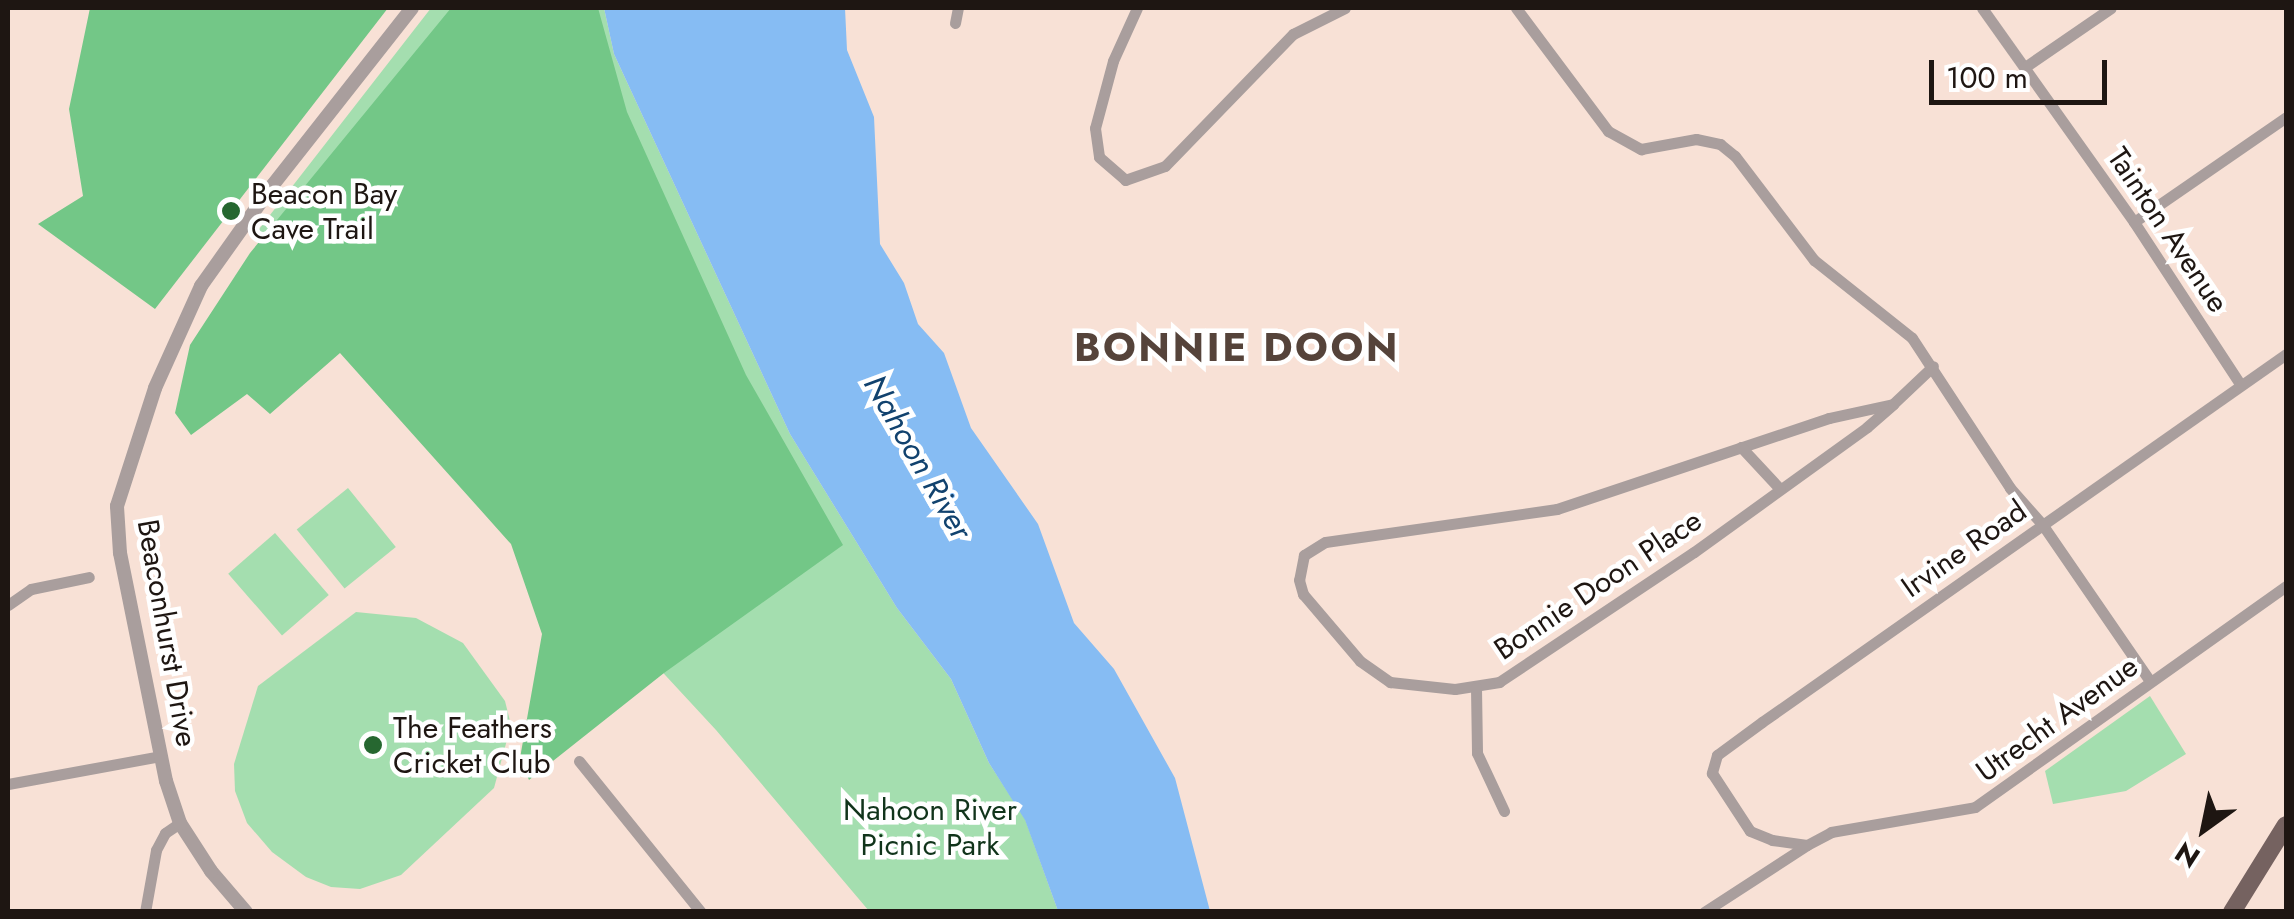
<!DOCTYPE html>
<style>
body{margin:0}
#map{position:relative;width:2294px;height:919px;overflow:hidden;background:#f8e1d6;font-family:Jost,sans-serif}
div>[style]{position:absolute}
.green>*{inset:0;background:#a4deaf;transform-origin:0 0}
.forest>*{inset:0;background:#73c787}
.water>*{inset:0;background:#86bcf3}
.minor>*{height:11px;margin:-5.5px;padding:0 5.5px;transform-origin:5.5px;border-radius:5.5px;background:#a99e9d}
.tertiary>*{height:14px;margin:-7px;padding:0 7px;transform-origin:7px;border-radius:7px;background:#a99e9d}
.primary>*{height:18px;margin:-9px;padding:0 9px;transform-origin:9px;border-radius:9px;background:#756260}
.dots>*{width:28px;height:28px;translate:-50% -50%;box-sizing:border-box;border:5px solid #fff;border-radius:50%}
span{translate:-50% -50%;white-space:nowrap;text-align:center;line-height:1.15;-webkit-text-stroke:9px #fff;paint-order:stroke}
.poi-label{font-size:30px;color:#1e1612}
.left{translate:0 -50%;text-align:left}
.street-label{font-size:30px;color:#1e1612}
.park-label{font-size:30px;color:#11341b}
.water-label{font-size:32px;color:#11426e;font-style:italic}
.district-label{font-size:40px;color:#55433a;font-weight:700;letter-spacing:2.5px}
.frame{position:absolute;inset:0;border:10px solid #1e1612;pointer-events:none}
.north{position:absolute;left:2154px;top:779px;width:100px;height:100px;-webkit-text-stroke:8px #fff;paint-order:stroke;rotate:213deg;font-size:28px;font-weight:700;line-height:40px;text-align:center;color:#1e1612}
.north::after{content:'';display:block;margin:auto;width:35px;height:45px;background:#1e1612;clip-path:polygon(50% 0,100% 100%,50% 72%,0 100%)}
.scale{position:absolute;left:1929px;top:60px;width:178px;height:45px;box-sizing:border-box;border:5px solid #1e1612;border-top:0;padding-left:12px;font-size:30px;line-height:35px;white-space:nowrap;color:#1e1612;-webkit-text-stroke:8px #fff;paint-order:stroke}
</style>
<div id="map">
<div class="green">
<div style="clip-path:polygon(431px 8px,604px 8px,614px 54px,790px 434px,897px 608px,951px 679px,989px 763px,1025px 819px,1058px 911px,869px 911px,716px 730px,256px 233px)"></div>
<div style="left:348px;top:488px;width:76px;height:66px;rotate:51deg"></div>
<div style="left:275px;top:533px;width:82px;height:62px;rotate:49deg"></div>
<div style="clip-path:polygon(356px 612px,416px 618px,463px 643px,505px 701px,511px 725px,494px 788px,401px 875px,360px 889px,331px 887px,306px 877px,272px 852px,247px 823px,235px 791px,234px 764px,258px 686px)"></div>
<div style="clip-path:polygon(2150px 696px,2186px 754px,2126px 791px,2053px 804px,2045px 771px)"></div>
</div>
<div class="forest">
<div style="clip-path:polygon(90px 8px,388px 8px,155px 309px,38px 224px,83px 196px,69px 109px)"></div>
<div style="clip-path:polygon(451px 8px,598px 8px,627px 112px,746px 375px,843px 545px,664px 673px,529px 780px,520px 758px,542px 634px,511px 544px,340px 353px,270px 414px,247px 394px,191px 435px,175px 413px,190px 345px,250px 253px)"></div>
</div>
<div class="water">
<div style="clip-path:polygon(604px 8px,845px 8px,847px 50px,874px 117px,880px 244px,904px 283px,918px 324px,944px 353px,971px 428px,1038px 524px,1074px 623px,1114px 669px,1175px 778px,1210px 911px,1058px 911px,1025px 820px,989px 763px,951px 679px,897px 608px,790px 434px,614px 54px)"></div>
</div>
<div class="minor">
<div style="left:1137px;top:8px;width:58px;rotate:114.4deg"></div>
<div style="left:1113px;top:61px;width:69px;rotate:105deg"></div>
<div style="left:1095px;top:128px;width:29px;rotate:82deg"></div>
<div style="left:1099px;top:157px;width:35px;rotate:41deg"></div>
<div style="left:1125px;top:180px;width:42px;rotate:-19.3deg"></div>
<div style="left:1165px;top:166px;width:184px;rotate:-45.9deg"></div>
<div style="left:1293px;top:34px;width:58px;rotate:-26.6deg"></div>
<div style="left:1516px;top:8px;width:154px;rotate:53.2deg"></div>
<div style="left:1608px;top:131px;width:38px;rotate:29deg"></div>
<div style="left:1641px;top:149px;width:56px;rotate:-10.3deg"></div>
<div style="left:1696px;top:139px;width:25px;rotate:12deg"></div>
<div style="left:1720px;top:144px;width:19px;rotate:39deg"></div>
<div style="left:1735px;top:156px;width:131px;rotate:52.8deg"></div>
<div style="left:1814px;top:260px;width:125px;rotate:38.5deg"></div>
<div style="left:1912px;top:338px;width:179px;rotate:56.8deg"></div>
<div style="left:2010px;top:488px;width:48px;rotate:48.4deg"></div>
<div style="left:2042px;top:524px;width:191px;rotate:55.5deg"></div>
<div style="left:1982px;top:8px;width:262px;rotate:54.6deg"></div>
<div style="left:2134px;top:222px;width:194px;rotate:56.8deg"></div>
<div style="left:955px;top:23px;width:15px;rotate:-79deg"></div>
<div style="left:2025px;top:67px;width:104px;rotate:-34.5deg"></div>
<div style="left:2134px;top:222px;width:185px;rotate:-34.6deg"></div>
<div style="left:2286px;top:354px;width:640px;rotate:144.92deg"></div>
<div style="left:1762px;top:722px;width:56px;rotate:143.7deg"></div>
<div style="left:1717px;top:755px;width:19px;rotate:106deg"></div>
<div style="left:1712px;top:773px;width:69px;rotate:56.8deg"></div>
<div style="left:1750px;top:831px;width:24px;rotate:22deg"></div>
<div style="left:1772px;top:840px;width:35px;rotate:8deg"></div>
<div style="left:1807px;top:845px;width:27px;rotate:-28deg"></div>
<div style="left:1831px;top:832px;width:146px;rotate:-9.8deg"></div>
<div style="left:1975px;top:807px;width:382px;rotate:-35.4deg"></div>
<div style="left:1893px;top:404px;width:66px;rotate:167.7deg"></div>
<div style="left:1829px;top:418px;width:287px;rotate:161.5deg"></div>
<div style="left:1557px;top:509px;width:234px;rotate:171.9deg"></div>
<div style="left:1325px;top:542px;width:25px;rotate:148deg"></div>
<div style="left:1304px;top:555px;width:25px;rotate:101deg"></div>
<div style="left:1299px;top:580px;width:15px;rotate:74deg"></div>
<div style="left:1303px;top:594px;width:88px;rotate:49.6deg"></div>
<div style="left:1360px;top:661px;width:37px;rotate:35deg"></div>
<div style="left:1390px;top:682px;width:65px;rotate:6.1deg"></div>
<div style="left:1455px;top:689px;width:45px;rotate:-9deg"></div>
<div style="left:1499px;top:682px;width:234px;rotate:-33.7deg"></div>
<div style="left:1694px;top:552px;width:213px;rotate:-35.8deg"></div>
<div style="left:1867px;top:427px;width:35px;rotate:-41deg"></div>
<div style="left:1893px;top:404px;width:55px;rotate:-43.5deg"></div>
<div style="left:1741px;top:447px;width:57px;rotate:47.1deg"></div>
<div style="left:8px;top:605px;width:28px;rotate:-35deg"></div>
<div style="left:31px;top:589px;width:59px;rotate:-11.7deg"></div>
<div style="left:1476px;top:688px;width:65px;rotate:89.1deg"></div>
<div style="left:1477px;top:753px;width:64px;rotate:65deg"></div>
<div style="left:579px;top:761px;width:194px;rotate:51.1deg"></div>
<div style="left:8px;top:784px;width:156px;rotate:-10.4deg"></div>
<div style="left:145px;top:912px;width:63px;rotate:-79.9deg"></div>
<div style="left:156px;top:850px;width:19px;rotate:-62deg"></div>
<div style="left:165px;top:833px;width:18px;rotate:-34deg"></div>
<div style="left:1704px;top:912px;width:123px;rotate:-33deg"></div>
</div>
<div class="tertiary">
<div style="left:246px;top:912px;width:54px;rotate:-130.5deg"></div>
<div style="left:211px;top:871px;width:57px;rotate:-122.9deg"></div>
<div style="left:180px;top:823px;width:44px;rotate:-108.4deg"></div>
<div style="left:166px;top:781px;width:233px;rotate:-101.4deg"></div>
<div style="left:120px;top:553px;width:47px;rotate:-93.7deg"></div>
<div style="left:117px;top:506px;width:124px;rotate:-72.1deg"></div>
<div style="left:155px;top:388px;width:112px;rotate:-65.7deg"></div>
<div style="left:201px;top:286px;width:123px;rotate:-54.6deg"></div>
<div style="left:272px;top:186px;width:226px;rotate:-51.8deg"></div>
</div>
<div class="primary">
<div style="left:2232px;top:912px;width:102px;rotate:-58.2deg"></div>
</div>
<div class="dots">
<div style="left:231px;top:211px;background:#266730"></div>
<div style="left:373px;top:745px;background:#266730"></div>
</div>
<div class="poi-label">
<span class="left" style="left:251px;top:211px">Beacon Bay<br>Cave Trail</span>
<span class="left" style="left:393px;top:745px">The Feathers<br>Cricket Club</span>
</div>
<div class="street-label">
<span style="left:2168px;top:230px;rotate:56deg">Tainton Avenue</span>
<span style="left:1964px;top:549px;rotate:-35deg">Irvine Road</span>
<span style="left:1598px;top:585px;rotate:-34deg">Bonnie Doon Place</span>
<span style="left:167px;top:633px;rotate:80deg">Beaconhurst Drive</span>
<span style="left:2057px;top:719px;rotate:-36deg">Utrecht Avenue</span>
</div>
<div class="park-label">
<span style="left:930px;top:827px">Nahoon River<br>Picnic Park</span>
</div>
<div class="water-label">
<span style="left:918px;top:457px;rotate:60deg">Nahoon River</span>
</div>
<div class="district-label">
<span style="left:1237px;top:347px">BONNIE DOON</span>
</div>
<div class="frame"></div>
<div class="north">N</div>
<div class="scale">100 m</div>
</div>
